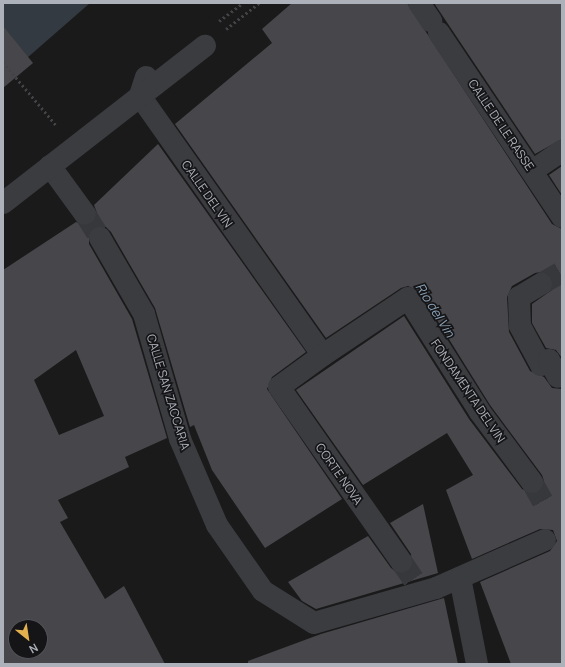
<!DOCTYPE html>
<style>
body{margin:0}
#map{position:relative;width:565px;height:667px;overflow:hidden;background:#1a1a1b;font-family:Manrope,sans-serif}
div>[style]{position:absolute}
.water>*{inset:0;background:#333a41}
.pier>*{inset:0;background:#1a1a1b}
.building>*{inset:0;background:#47474b}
.pedestrian-tunnel>*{height:22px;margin-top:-11px;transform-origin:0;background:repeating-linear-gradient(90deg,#37383b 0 22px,transparent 0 33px)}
.path>*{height:2.5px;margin-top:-1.25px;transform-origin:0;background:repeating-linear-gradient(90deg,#414347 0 2px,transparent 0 5px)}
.pedestrian>*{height:22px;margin:-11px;padding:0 11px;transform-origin:11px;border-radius:11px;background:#3b3c40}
span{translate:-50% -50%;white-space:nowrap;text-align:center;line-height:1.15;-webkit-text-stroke:3.5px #151517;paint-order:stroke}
.street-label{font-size:12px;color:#adb1ba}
.water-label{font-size:13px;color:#889eb1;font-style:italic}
.frame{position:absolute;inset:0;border:4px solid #adb1ba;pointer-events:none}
.north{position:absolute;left:8px;top:619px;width:40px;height:40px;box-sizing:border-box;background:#151517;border:1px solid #525358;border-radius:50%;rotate:150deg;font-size:11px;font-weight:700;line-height:16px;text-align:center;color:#adb1ba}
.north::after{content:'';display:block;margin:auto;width:14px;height:18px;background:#e2b04c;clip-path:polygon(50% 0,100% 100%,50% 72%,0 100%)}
</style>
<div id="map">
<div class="water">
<div style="clip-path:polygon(3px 3px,90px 3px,3px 79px)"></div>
</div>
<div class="pier">
<div style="clip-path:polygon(222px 3px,246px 3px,263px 27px,235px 48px,206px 15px)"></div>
</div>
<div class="building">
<div style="clip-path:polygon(292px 3px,407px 3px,552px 224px,562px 229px,562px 358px,556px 350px,546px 348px,532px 323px,532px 304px,552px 290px,552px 277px,541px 272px,535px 273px,512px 286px,507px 297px,509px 332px,530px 371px,544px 377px,552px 388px,562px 389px,562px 664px,511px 664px,480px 582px,550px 551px,557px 541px,553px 530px,540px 529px,472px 559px,446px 490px,473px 475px,447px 433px,363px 485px,296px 390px,404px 316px,469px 419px,522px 489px,533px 494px,540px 492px,544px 481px,542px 475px,490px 405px,419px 291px,408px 286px,401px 288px,326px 338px,175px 124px,272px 43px,262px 29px)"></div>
<div style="clip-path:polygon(434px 3px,562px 3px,562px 139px,535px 154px)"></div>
<div style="clip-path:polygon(3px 26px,33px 63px,3px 88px)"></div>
<div style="clip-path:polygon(evenodd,158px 144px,306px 352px,272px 377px,267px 389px,342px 499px,265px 548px,212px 470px,194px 425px,190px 427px,155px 308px,111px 232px,106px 227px,94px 227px,89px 232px,89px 244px,132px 319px,167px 438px,125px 457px,129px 467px,58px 500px,68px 518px,60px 522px,105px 599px,124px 586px,165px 664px,3px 664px,3px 270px,76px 222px,86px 226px,93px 224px,97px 213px,94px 205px,158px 144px,76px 350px,104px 416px,59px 435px,34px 380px,76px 350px,158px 144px,16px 627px,40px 627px,40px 651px,16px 651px,16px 627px)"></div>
<div style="clip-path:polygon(562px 166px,562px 195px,549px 175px)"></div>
<div style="clip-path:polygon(423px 504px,438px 573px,316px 609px,302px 601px,288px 582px,368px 536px,391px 568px,396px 572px,408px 571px,412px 566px,411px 554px,390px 523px)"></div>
<div style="clip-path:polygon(444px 598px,458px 664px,248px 664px,248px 661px,321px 634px)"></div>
</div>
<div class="pedestrian-tunnel">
<div style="left:85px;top:214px;width:28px;rotate:58deg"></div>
<div style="left:541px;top:284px;width:24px;rotate:-30deg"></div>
<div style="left:532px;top:482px;width:29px;rotate:61deg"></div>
<div style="left:401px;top:561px;width:27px;rotate:56deg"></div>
</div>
<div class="path">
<div style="left:219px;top:21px;width:30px;rotate:-37deg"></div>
<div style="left:226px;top:29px;width:42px;rotate:-38.2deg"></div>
<div style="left:3px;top:62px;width:82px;rotate:49.9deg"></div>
</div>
<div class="pedestrian">
<div style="left:419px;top:3px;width:22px;rotate:56deg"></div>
<div style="left:439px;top:33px;width:221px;rotate:56.2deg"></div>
<div style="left:146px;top:77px;width:20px;rotate:108deg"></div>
<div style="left:140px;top:96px;width:317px;rotate:54.8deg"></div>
<div style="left:323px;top:355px;width:102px;rotate:-33.8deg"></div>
<div style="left:408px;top:298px;width:135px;rotate:57.7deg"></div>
<div style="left:480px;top:412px;width:87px;rotate:53.4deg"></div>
<div style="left:50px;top:166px;width:59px;rotate:53.9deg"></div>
<div style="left:532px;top:171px;width:36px;rotate:-34deg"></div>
<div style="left:3px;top:203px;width:256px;rotate:-37.9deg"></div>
<div style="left:100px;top:238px;width:88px;rotate:59.9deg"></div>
<div style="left:144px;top:314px;width:130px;rotate:73.9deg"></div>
<div style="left:180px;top:439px;width:94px;rotate:66.7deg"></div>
<div style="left:217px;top:525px;width:80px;rotate:55.1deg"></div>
<div style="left:263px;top:591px;width:60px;rotate:32.1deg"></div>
<div style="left:314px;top:623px;width:127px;rotate:-16deg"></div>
<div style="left:436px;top:588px;width:119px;rotate:-23.8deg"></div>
<div style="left:541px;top:284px;width:26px;rotate:149deg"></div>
<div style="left:519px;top:297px;width:29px;rotate:88deg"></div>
<div style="left:520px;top:326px;width:44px;rotate:61.7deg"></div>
<div style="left:541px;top:365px;width:9px;rotate:-32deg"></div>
<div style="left:549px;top:360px;width:19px;rotate:62deg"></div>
<div style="left:323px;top:355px;width:54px;rotate:144deg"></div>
<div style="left:279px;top:387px;width:213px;rotate:55deg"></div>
<div style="left:460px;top:578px;width:88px;rotate:78.8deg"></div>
</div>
<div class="street-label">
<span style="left:501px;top:125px;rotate:56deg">CALLE DE LE RASSE</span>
<span style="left:207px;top:194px;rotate:55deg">CALLE DEL VIN</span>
<span style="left:468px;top:391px;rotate:56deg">FONDAMENTA DEL VIN</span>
<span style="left:168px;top:392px;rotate:73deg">CALLE SAN ZACCARIA</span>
<span style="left:339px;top:474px;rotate:55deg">CORTE NOVA</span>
</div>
<div class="water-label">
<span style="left:435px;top:310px;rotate:58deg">Rio del Vin</span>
</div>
<div class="frame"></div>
<div class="north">N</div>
</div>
